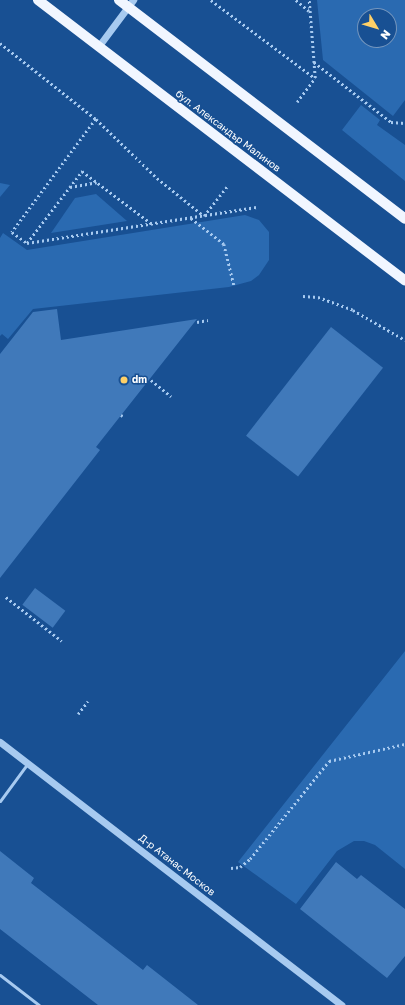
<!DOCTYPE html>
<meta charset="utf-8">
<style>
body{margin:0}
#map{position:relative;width:405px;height:1005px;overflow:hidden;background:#185093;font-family:"Golos Text",sans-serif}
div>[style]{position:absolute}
.green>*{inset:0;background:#2a6ab1}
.building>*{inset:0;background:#4079ba;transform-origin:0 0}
.path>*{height:2.5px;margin-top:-1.25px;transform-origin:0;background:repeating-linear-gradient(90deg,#a7caf0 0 2px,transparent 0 5px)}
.service>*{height:3px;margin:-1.5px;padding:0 1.5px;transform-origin:1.5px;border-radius:1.5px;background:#a7caf0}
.tertiary>*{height:7px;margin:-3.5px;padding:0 3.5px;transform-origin:3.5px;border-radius:3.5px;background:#a7caf0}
.primary>*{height:10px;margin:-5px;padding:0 5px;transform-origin:5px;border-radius:5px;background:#f1f6ff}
.dots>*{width:11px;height:11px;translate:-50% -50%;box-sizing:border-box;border:2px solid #185093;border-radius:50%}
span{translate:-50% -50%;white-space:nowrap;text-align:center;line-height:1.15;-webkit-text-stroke:3px #185093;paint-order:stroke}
.street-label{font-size:10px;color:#fff}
.poi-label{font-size:10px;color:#fff;font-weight:700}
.left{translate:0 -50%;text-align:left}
.north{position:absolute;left:357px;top:8px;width:40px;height:40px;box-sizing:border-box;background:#185093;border:1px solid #7496be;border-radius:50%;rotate:128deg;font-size:11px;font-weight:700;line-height:16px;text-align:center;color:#fff}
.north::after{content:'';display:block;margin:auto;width:14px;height:18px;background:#ffd067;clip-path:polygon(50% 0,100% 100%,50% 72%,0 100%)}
</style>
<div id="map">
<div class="green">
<div style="clip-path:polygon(evenodd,317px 0,405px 0,405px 100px,393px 116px,323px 60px,317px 0,365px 16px,389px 16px,389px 40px,365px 40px,365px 16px)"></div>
<div style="clip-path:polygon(361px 105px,380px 120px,377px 125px,405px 145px,405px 181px,342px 130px)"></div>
<div style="clip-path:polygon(0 183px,10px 185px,0 197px)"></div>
<div style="clip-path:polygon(96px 194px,127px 221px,51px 233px,75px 198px)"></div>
<div style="clip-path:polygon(245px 215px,259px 220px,269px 232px,269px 260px,259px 275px,251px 281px,229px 287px,33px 309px,8px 339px,2px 334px,0 336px,0 238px,3px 233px,27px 250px)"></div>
<div style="clip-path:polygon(405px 651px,405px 869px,375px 845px,364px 841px,354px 841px,337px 851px,296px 904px,238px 862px)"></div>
</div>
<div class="building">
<div style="clip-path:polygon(57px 309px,61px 340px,197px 319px,96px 447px,100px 450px,0 578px,0 354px,33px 312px)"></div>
<div style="left:331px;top:327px;width:66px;height:138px;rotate:38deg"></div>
<div style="left:35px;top:588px;width:38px;height:21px;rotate:37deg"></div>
<div style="clip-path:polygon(0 851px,34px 878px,31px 883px,143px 970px,147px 965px,198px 1005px,98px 1005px,0 929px)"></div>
<div style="clip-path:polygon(336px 862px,357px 879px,361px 875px,405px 909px,405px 956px,387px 978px,300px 909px)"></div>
</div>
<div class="path">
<div style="left:211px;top:0;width:130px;rotate:36.9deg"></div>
<div style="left:296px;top:0;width:17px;rotate:40deg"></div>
<div style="left:0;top:43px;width:122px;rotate:38.4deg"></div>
<div style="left:96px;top:119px;width:85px;rotate:44deg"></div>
<div style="left:157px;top:178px;width:60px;rotate:39deg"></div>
<div style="left:204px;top:216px;width:39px;rotate:-52deg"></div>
<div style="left:314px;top:62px;width:98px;rotate:37.9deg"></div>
<div style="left:391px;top:122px;width:14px;rotate:4deg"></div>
<div style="left:297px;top:102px;width:30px;rotate:-53deg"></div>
<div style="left:315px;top:78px;width:78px;rotate:-94.4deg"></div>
<div style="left:96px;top:119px;width:141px;rotate:126.6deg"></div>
<div style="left:12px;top:232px;width:19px;rotate:36deg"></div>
<div style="left:27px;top:243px;width:234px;rotate:-8.9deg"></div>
<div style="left:70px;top:187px;width:27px;rotate:-10deg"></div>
<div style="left:191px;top:218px;width:42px;rotate:38.2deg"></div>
<div style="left:224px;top:244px;width:42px;rotate:76.3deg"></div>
<div style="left:27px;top:243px;width:91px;rotate:-52.6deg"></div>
<div style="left:82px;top:171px;width:88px;rotate:37.1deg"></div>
<div style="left:303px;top:296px;width:15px;rotate:4deg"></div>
<div style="left:318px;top:297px;width:37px;rotate:20deg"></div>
<div style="left:353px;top:310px;width:60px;rotate:30deg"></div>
<div style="left:197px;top:322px;width:11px;rotate:-10deg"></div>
<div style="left:151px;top:380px;width:26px;rotate:39deg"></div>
<div style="left:121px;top:415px;width:2px;rotate:27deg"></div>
<div style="left:6px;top:597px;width:71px;rotate:38.2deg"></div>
<div style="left:78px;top:714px;width:16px;rotate:-52deg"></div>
<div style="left:231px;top:868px;width:9px;rotate:-6deg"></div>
<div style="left:240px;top:867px;width:13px;rotate:-39deg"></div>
<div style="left:250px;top:859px;width:126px;rotate:-51.1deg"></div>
<div style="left:329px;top:761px;width:78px;rotate:-12.6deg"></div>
</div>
<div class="service">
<div style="left:0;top:801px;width:47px;rotate:-53.6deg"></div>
<div style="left:0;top:975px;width:49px;rotate:37.6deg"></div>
</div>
<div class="tertiary">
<div style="left:98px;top:47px;width:59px;rotate:-53.3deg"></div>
<div style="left:0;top:742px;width:431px;rotate:37.6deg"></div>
</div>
<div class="primary">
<div style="left:38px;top:0;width:462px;rotate:37.4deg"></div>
<div style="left:119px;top:0;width:360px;rotate:37.4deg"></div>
</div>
<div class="dots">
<div style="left:124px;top:380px;background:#ffd067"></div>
</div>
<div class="street-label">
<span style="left:228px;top:131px;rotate:37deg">бул. Александър Малинов</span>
<span style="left:177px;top:865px;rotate:38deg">Д-р Атанас Москов</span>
</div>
<div class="poi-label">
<span class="left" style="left:132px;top:380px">dm</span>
</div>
<div class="north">N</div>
</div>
